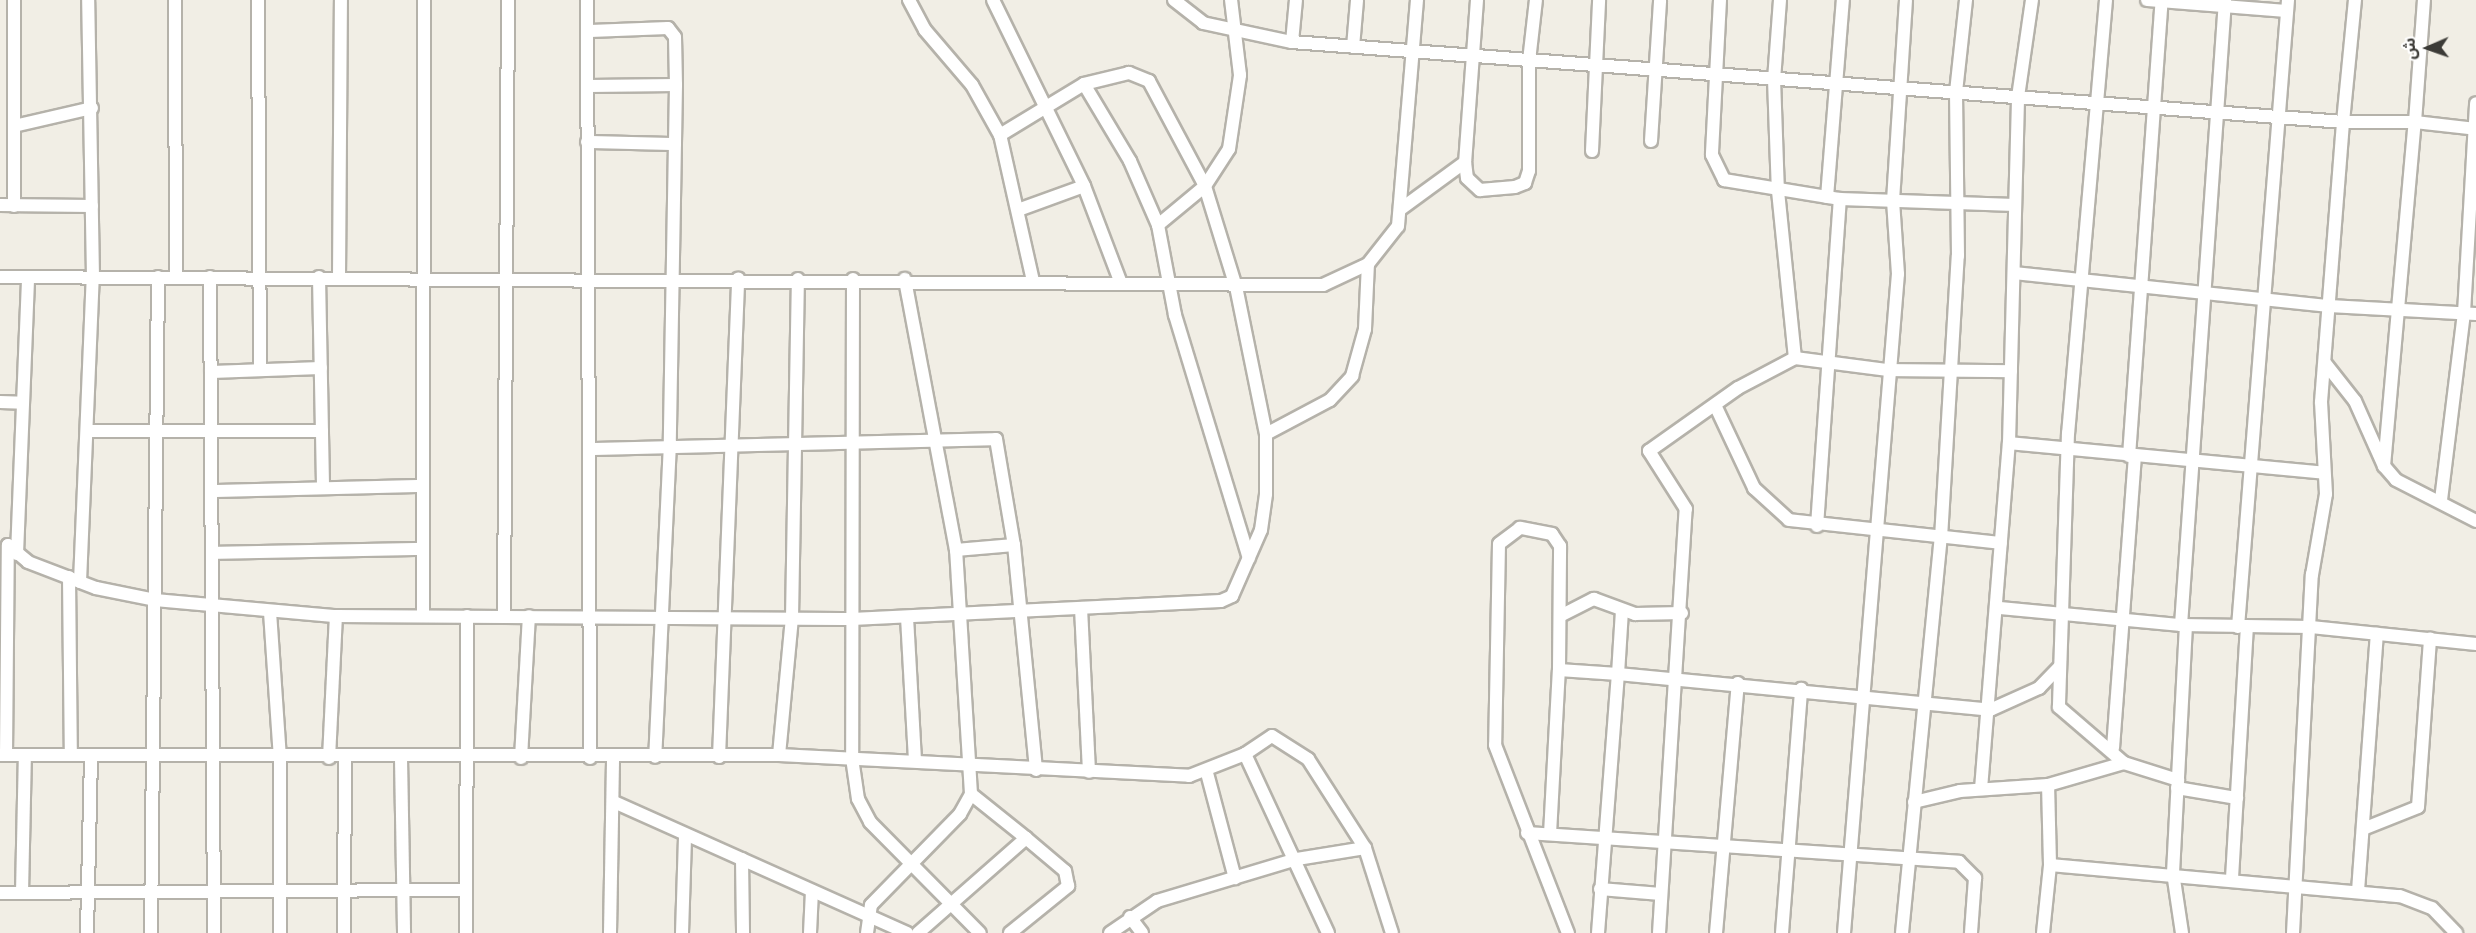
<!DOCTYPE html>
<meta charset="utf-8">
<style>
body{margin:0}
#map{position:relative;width:2476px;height:933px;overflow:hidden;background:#f1eee5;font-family:Signika,"Noto Sans Arabic",sans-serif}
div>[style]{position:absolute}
.roads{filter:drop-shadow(2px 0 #b5b2aa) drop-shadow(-2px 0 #b5b2aa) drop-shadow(0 2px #b5b2aa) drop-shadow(0 -2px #b5b2aa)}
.minor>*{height:12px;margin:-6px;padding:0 6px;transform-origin:6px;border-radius:6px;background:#fff}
span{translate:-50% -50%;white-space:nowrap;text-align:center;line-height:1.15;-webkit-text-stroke:5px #fff;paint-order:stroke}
.north{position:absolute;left:2398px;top:18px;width:60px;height:60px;-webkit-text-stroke:4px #fff;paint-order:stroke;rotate:268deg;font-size:16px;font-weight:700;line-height:24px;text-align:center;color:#3c3b37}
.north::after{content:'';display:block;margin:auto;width:21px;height:27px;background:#3c3b37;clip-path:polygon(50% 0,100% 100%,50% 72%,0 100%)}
</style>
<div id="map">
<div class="roads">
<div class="minor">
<div style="left:175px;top:0;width:277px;rotate:89.8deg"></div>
<div style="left:258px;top:0;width:370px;rotate:89.7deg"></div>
<div style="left:587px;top:0;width:758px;rotate:89.77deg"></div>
<div style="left:909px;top:0;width:34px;rotate:62deg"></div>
<div style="left:925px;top:30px;width:72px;rotate:49.5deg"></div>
<div style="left:972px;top:85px;width:57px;rotate:60.8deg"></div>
<div style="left:993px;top:0;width:207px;rotate:63.9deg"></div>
<div style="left:1084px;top:186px;width:102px;rotate:69.2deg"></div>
<div style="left:1174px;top:0;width:37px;rotate:38deg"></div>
<div style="left:1203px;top:23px;width:91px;rotate:12.1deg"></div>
<div style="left:1292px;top:42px;width:1054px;rotate:4.35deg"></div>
<div style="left:2343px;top:122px;width:123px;rotate:-84.4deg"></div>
<div style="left:1477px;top:0;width:162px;rotate:94.2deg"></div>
<div style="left:1465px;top:162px;width:16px;rotate:83deg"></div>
<div style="left:1467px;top:178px;width:18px;rotate:43deg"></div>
<div style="left:1480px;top:190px;width:35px;rotate:-5deg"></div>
<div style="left:1515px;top:187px;width:11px;rotate:-22deg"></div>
<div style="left:1525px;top:183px;width:13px;rotate:-72deg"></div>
<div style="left:1529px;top:171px;width:110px;rotate:-90deg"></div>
<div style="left:1529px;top:61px;width:61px;rotate:-83.5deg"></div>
<div style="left:1720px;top:0;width:155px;rotate:93deg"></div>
<div style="left:1712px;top:155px;width:28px;rotate:64deg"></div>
<div style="left:1724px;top:180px;width:118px;rotate:9.3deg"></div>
<div style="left:1840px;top:199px;width:175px;rotate:2deg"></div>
<div style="left:1780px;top:0;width:79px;rotate:94.3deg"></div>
<div style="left:1774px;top:79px;width:112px;rotate:88deg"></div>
<div style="left:1778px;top:191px;width:168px;rotate:84.2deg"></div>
<div style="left:2106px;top:0;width:435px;rotate:95deg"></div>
<div style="left:2068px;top:433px;width:274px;rotate:91.9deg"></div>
<div style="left:2059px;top:707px;width:86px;rotate:40.7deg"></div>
<div style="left:2147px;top:0;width:140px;rotate:4.5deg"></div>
<div style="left:590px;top:31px;width:78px;rotate:-2.2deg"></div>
<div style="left:668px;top:28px;width:11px;rotate:52deg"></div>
<div style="left:675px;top:37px;width:48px;rotate:88.8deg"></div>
<div style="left:1292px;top:42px;width:42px;rotate:-84.6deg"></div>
<div style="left:1353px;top:47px;width:47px;rotate:-85.1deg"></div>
<div style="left:589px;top:86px;width:87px;rotate:-0.7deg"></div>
<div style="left:676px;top:85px;width:358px;rotate:91deg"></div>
<div style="left:670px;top:443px;width:314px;rotate:92.7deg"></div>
<div style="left:14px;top:126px;width:80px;rotate:-13deg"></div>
<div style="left:1651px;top:141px;width:141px;rotate:-86.3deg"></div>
<div style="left:587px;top:142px;width:88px;rotate:1.3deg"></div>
<div style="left:1592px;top:151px;width:151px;rotate:-87.3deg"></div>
<div style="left:1827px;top:197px;width:198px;rotate:-85.4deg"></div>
<div style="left:0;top:205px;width:92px;rotate:0.6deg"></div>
<div style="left:14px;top:206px;width:206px;rotate:-90deg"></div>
<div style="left:1402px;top:208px;width:78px;rotate:-36.1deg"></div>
<div style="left:1018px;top:210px;width:70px;rotate:-20deg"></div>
<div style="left:1158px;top:225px;width:61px;rotate:-39.7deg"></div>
<div style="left:1205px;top:186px;width:44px;rotate:-57deg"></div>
<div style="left:1229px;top:149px;width:75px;rotate:-81.5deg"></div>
<div style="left:1240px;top:75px;width:76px;rotate:-96.8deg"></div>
<div style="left:2014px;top:273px;width:317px;rotate:6deg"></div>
<div style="left:2329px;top:306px;width:147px;rotate:3.1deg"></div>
<div style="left:0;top:277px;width:1323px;rotate:0.35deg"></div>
<div style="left:1323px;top:285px;width:50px;rotate:-25deg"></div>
<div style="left:1368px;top:264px;width:48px;rotate:-51.7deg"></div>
<div style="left:1398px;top:226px;width:227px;rotate:-85.2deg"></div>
<div style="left:210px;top:277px;width:656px;rotate:89.65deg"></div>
<div style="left:319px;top:277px;width:210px;rotate:88.9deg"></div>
<div style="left:339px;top:277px;width:277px;rotate:-89.6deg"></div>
<div style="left:853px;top:279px;width:479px;rotate:90.1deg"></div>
<div style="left:852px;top:758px;width:41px;rotate:81.7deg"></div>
<div style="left:858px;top:799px;width:26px;rotate:62deg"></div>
<div style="left:870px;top:822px;width:156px;rotate:45.3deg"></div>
<div style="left:1033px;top:281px;width:150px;rotate:-102.7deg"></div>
<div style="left:1000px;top:135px;width:98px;rotate:-31.3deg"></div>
<div style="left:1084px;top:84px;width:90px;rotate:59.1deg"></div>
<div style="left:1130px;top:161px;width:70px;rotate:66.4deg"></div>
<div style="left:1158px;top:225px;width:92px;rotate:79.3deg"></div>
<div style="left:1175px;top:315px;width:254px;rotate:73.1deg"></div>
<div style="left:2325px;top:363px;width:48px;rotate:51.7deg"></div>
<div style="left:2355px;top:401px;width:71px;rotate:66deg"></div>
<div style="left:2384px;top:466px;width:18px;rotate:49deg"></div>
<div style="left:2396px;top:480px;width:90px;rotate:27.1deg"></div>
<div style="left:211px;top:372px;width:110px;rotate:-2.1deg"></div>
<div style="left:0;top:402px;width:23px;rotate:2deg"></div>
<div style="left:1715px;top:405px;width:92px;rotate:64.8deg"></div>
<div style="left:1754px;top:488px;width:47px;rotate:42.4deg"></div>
<div style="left:1789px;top:520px;width:213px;rotate:6.2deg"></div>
<div style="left:89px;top:431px;width:233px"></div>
<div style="left:1266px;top:434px;width:72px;rotate:-28deg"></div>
<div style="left:1330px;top:400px;width:33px;rotate:-47deg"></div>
<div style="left:1352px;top:376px;width:49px;rotate:-74.5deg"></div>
<div style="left:1365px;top:329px;width:65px;rotate:-87.4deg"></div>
<div style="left:2009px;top:443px;width:316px;rotate:5.4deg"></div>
<div style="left:590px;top:449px;width:406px;rotate:-1.4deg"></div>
<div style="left:996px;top:439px;width:108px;rotate:80.4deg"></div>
<div style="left:1014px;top:545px;width:226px;rotate:84.4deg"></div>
<div style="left:2129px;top:456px;width:457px;rotate:-85.9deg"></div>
<div style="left:2384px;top:466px;width:345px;rotate:-84.9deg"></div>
<div style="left:2415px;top:122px;width:61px;rotate:6.5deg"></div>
<div style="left:212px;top:491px;width:209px;rotate:-1.4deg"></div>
<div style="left:2441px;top:500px;width:188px;rotate:-83deg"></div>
<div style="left:2464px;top:313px;width:210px;rotate:-86.7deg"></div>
<div style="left:1817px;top:526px;width:328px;rotate:-86deg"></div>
<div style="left:956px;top:550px;width:58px;rotate:-4.9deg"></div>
<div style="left:213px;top:553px;width:209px;rotate:-1.1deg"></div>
<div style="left:17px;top:554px;width:277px;rotate:-87.7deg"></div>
<div style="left:69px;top:577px;width:178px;rotate:89.4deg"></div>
<div style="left:80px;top:582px;width:305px;rotate:-87.6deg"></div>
<div style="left:93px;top:277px;width:277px;rotate:-91deg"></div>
<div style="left:1081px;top:608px;width:164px;rotate:87.2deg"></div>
<div style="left:2000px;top:608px;width:182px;rotate:5.4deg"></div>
<div style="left:2181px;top:625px;width:130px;rotate:0.9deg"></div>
<div style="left:2311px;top:627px;width:166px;rotate:5.9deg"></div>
<div style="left:270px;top:612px;width:145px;rotate:86.1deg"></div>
<div style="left:280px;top:757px;width:176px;rotate:90deg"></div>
<div style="left:423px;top:615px;width:615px;rotate:-89.91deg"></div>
<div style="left:504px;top:615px;width:615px;rotate:-89.63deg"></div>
<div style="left:1562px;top:615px;width:36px;rotate:-27deg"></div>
<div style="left:1594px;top:599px;width:44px;rotate:20.1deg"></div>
<div style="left:1635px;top:614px;width:47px;rotate:-1.2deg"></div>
<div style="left:907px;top:617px;width:143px;rotate:86.8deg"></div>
<div style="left:2181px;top:625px;width:627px;rotate:-85.97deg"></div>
<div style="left:2238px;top:627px;width:629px;rotate:-85.44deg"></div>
<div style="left:1559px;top:670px;width:124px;rotate:-89.5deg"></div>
<div style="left:1560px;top:546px;width:14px;rotate:-124deg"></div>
<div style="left:1552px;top:534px;width:33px;rotate:-169deg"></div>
<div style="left:1520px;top:528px;width:26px;rotate:143deg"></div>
<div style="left:1499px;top:544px;width:201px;rotate:91.1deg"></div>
<div style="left:1495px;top:745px;width:202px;rotate:68.8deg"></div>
<div style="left:2113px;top:748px;width:292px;rotate:-85.7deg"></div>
<div style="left:1245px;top:754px;width:32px;rotate:-34deg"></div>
<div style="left:1272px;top:736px;width:43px;rotate:32.6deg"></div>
<div style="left:1308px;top:759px;width:106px;rotate:57.4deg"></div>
<div style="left:1365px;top:848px;width:89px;rotate:72.4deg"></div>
<div style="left:0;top:755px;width:779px"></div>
<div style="left:779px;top:755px;width:411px;rotate:2.9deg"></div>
<div style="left:1189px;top:776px;width:60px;rotate:-21.4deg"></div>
<div style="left:1245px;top:754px;width:197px;rotate:65.1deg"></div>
<div style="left:6px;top:755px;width:210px;rotate:-89.5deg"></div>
<div style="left:8px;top:545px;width:26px;rotate:40deg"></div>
<div style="left:28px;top:562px;width:73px;rotate:20.9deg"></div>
<div style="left:96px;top:588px;width:60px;rotate:11.5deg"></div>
<div style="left:155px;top:600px;width:182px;rotate:5.1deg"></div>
<div style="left:336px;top:616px;width:516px;rotate:0.33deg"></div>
<div style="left:852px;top:619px;width:369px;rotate:-2.8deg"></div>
<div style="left:1221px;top:601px;width:12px;rotate:-24deg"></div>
<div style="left:1232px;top:596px;width:72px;rotate:-66.3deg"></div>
<div style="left:1261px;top:530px;width:36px;rotate:-82deg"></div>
<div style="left:1266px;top:494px;width:60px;rotate:-90deg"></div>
<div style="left:1266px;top:434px;width:150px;rotate:-101.5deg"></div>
<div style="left:1236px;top:287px;width:106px;rotate:-107.1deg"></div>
<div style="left:1205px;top:186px;width:119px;rotate:-118.1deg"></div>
<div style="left:1149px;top:81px;width:22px;rotate:-158deg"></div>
<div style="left:1129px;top:73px;width:46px;rotate:166.3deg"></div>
<div style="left:779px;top:755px;width:138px;rotate:-84.6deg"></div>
<div style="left:792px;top:618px;width:339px;rotate:-89deg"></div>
<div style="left:719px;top:757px;width:479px;rotate:-87.7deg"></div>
<div style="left:329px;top:758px;width:142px;rotate:-87.2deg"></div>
<div style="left:401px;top:758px;width:175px;rotate:89deg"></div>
<div style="left:521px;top:758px;width:142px;rotate:-86.8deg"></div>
<div style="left:1207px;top:773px;width:109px;rotate:75.1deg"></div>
<div style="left:2177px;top:788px;width:61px;rotate:9.5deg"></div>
<div style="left:1981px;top:789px;width:347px;rotate:-85.4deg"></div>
<div style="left:2009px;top:443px;width:346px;rotate:-88.5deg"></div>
<div style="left:2018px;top:97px;width:98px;rotate:-81.8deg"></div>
<div style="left:614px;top:802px;width:321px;rotate:24.1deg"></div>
<div style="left:1914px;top:802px;width:47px;rotate:-13.4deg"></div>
<div style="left:1960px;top:791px;width:88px;rotate:-3.9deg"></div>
<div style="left:2048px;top:785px;width:79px;rotate:-16.1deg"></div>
<div style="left:2124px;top:763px;width:57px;rotate:17.5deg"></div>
<div style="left:2363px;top:829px;width:59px;rotate:-21.8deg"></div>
<div style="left:2418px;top:807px;width:169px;rotate:-85.9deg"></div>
<div style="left:1527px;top:833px;width:433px;rotate:3.8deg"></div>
<div style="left:1959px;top:862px;width:23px;rotate:45deg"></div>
<div style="left:1975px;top:878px;width:55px;rotate:94.2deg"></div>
<div style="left:1550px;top:834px;width:164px;rotate:-86.9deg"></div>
<div style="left:1559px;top:670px;width:59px;rotate:3.9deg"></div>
<div style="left:1618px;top:674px;width:64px;rotate:-86.4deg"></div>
<div style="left:742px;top:859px;width:74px;rotate:89.2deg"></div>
<div style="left:2050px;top:865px;width:351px;rotate:5.1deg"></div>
<div style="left:2400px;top:896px;width:34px;rotate:21deg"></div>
<div style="left:2432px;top:908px;width:35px;rotate:46deg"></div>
<div style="left:2232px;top:878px;width:251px;rotate:-86.6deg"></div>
<div style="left:1600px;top:889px;width:61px;rotate:4.7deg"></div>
<div style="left:2358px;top:891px;width:258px;rotate:-85.8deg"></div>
<div style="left:0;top:893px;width:466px;rotate:-0.4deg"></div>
<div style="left:22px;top:893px;width:138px;rotate:-88.8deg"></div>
<div style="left:1130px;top:917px;width:20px;rotate:53deg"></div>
<div style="left:87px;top:933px;width:177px;rotate:-88.7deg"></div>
<div style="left:151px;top:933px;width:656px;rotate:-89.39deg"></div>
<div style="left:344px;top:933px;width:174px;rotate:-89.7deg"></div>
<div style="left:466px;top:933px;width:317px;rotate:-89.8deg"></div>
<div style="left:610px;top:933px;width:174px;rotate:-89deg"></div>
<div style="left:682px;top:933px;width:97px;rotate:-88.2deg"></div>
<div style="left:810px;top:933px;width:42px;rotate:-87.3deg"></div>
<div style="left:867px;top:933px;width:28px;rotate:-82deg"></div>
<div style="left:871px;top:905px;width:127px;rotate:-45.6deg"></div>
<div style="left:960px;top:814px;width:23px;rotate:-61deg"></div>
<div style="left:971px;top:794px;width:244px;rotate:-93.5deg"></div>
<div style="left:956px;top:550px;width:276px;rotate:-100.7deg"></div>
<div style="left:918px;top:933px;width:144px;rotate:-41.3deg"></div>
<div style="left:1026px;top:838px;width:70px;rotate:-141.3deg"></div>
<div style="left:1010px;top:933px;width:75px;rotate:-39deg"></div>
<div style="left:1068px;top:886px;width:15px;rotate:-101deg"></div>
<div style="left:1065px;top:871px;width:51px;rotate:-139.8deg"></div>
<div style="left:1110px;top:933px;width:57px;rotate:-34.2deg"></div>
<div style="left:1157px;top:901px;width:146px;rotate:-16.7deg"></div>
<div style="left:1297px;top:859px;width:69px;rotate:-9.2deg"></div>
<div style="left:1598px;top:933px;width:260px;rotate:-85.6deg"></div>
<div style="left:1618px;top:674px;width:374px;rotate:5.5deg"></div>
<div style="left:1990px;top:710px;width:54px;rotate:-24.2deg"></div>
<div style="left:2039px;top:688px;width:30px;rotate:-46deg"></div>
<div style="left:1659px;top:933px;width:425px;rotate:-86.4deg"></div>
<div style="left:1686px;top:509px;width:69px;rotate:-122.5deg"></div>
<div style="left:1649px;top:451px;width:109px;rotate:-35.3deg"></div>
<div style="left:1738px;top:388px;width:64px;rotate:-27.8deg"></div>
<div style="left:1795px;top:358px;width:94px;rotate:7.4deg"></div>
<div style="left:1888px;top:370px;width:123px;rotate:0.5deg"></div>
<div style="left:1716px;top:933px;width:251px;rotate:-85deg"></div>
<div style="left:1782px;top:933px;width:245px;rotate:-85.5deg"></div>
<div style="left:1844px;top:933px;width:661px;rotate:-85.32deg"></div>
<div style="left:1898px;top:274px;width:73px;rotate:-93.9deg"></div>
<div style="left:1893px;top:201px;width:201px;rotate:-86.3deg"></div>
<div style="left:1902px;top:933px;width:397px;rotate:-84.4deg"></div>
<div style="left:1941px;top:538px;width:283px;rotate:-86.6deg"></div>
<div style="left:1958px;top:256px;width:164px;rotate:-90.7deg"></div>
<div style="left:1956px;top:92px;width:93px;rotate:-83.8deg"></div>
<div style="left:2043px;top:933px;width:68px;rotate:-84.1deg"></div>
<div style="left:2050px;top:865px;width:80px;rotate:-91.4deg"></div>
<div style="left:2182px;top:933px;width:61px;rotate:-98.5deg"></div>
<div style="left:2173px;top:873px;width:248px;rotate:-87deg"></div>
<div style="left:2293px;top:933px;width:359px;rotate:-87deg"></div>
<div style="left:2312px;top:575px;width:82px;rotate:-80.2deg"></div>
<div style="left:2326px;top:494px;width:92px;rotate:-93.1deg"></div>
<div style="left:2321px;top:402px;width:281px;rotate:-85.5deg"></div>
<div style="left:2343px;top:122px;width:72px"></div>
<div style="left:2415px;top:122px;width:122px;rotate:-85.8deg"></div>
</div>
</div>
<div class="north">ش</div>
</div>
